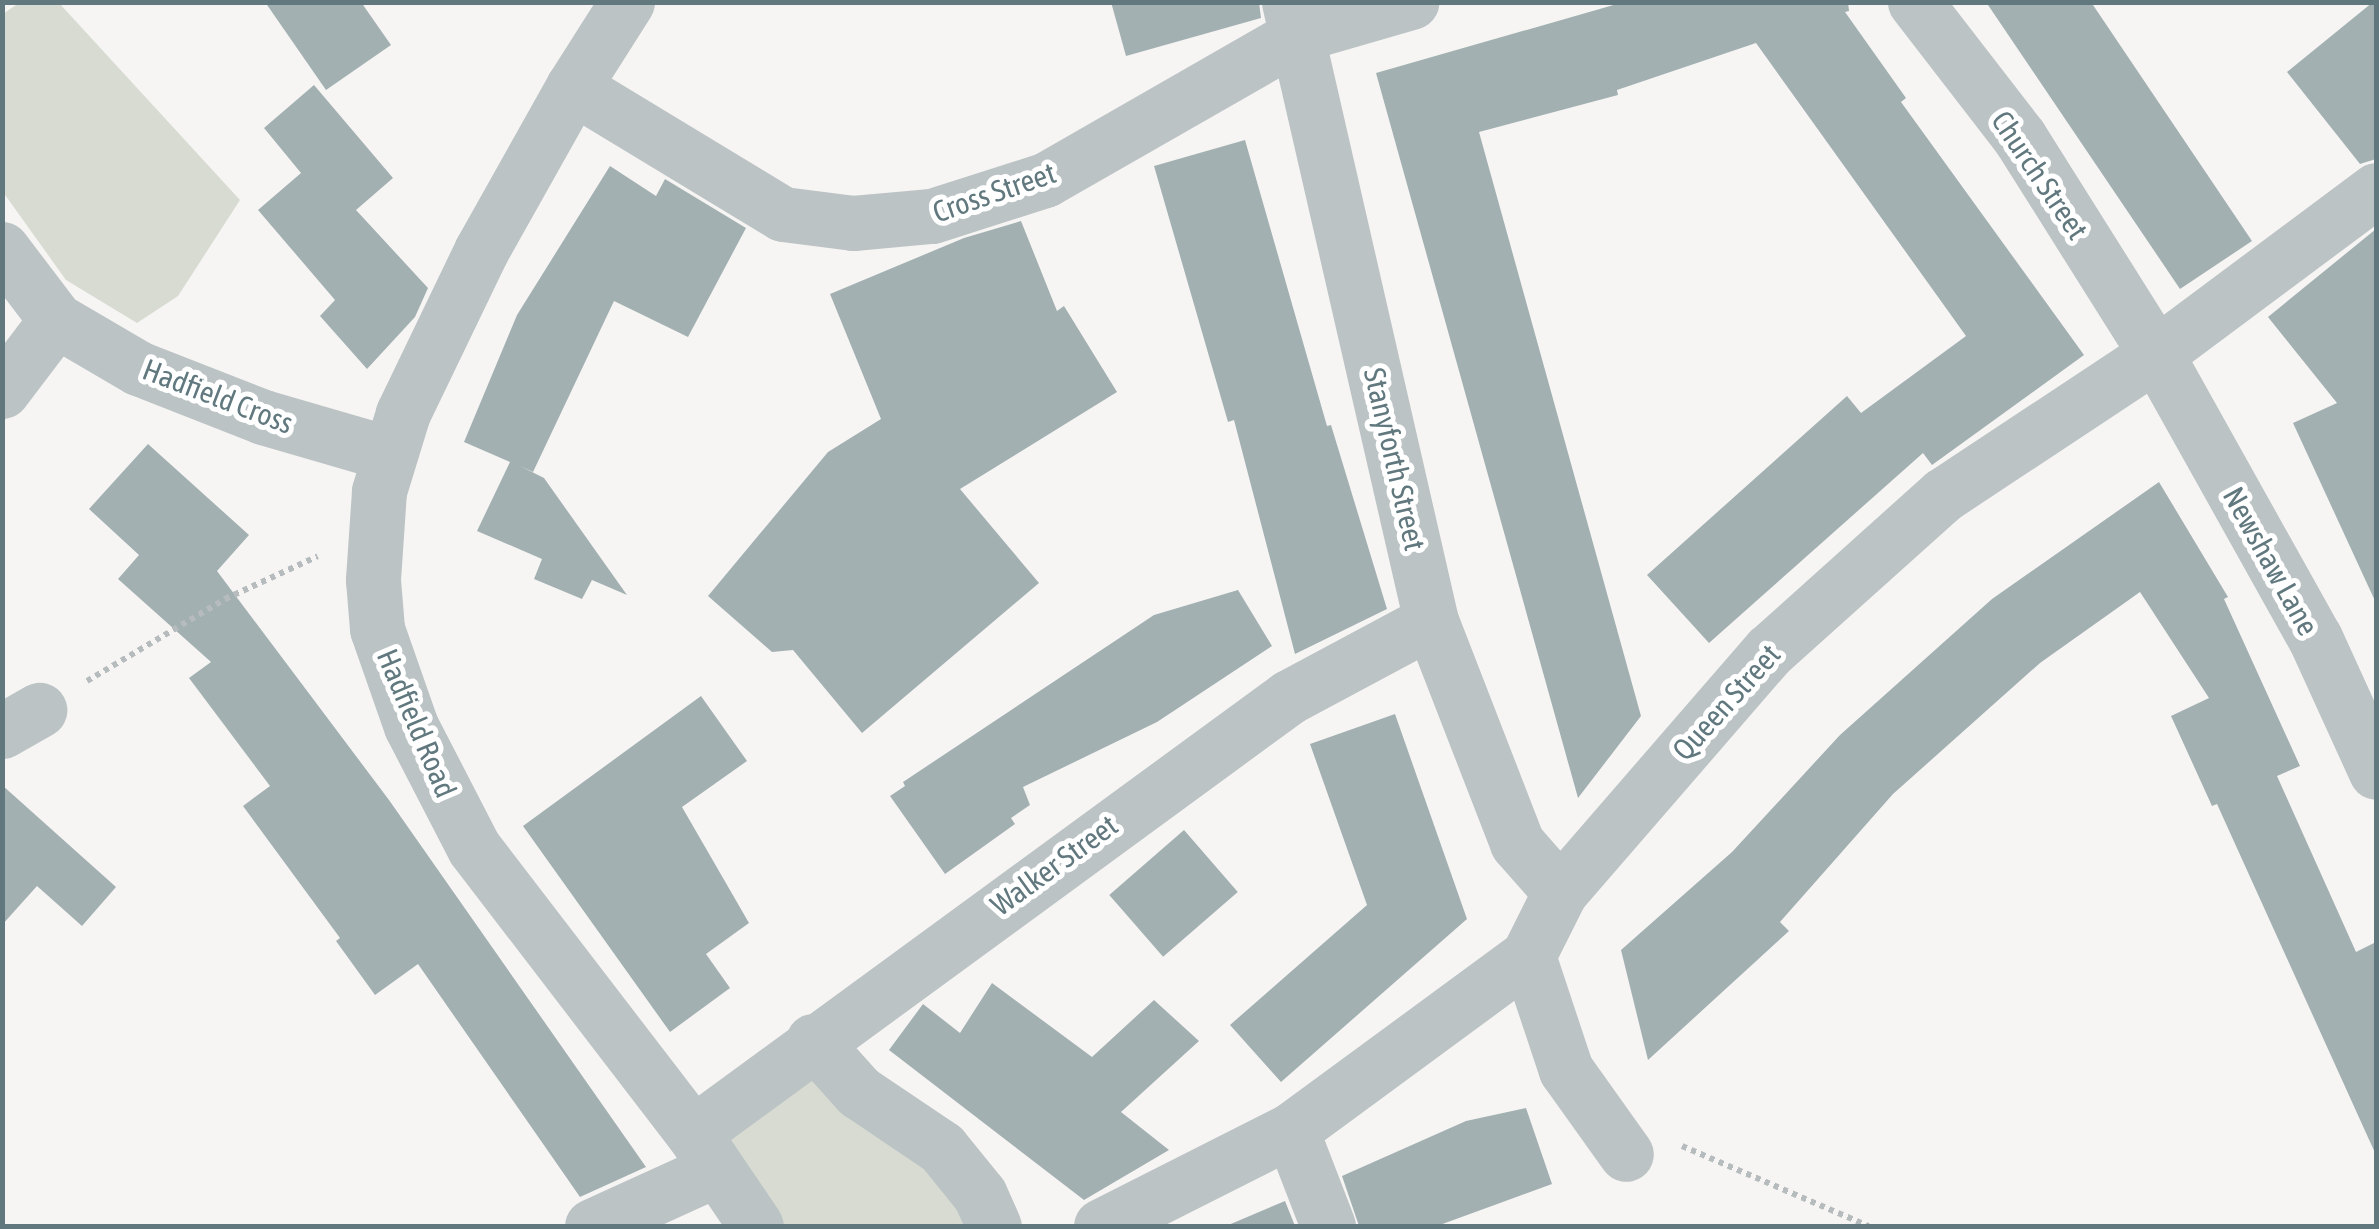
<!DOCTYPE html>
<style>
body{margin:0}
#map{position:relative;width:2379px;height:1229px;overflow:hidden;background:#f6f5f3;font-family:"Asap Condensed",sans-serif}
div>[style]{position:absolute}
.green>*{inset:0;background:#d7dbd2}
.building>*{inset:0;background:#a3b0b2;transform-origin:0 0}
.path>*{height:6px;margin-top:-3px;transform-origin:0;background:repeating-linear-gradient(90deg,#b6bbbd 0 5px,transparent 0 10px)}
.minor>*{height:55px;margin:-27.5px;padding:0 27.5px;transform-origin:27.5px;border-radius:27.5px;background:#bcc3c5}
span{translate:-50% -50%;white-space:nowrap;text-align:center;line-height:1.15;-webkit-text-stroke:10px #fff;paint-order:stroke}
.street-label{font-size:30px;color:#60787e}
.frame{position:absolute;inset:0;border:5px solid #60787e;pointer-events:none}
</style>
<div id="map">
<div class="green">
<div style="clip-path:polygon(19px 3px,59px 3px,240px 200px,178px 296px,137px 323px,66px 280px,3px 192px,3px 14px)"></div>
<div style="clip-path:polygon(811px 1066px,919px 1154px,973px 1226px,773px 1226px,716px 1140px)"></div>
</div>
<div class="building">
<div style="clip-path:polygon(265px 2px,361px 2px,391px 45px,326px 90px)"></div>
<div style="clip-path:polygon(1111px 2px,1259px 2px,1261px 18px,1126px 56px)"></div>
<div style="clip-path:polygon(1624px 2px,1848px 2px,1849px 11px,1845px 12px,1906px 98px,1901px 102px,2084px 355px,1932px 465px,1923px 453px,1709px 643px,1647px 575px,1847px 396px,1861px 413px,1966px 336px,1756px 43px,1617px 90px,1618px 95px,1479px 132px,1641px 716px,1578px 798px,1376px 73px)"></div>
<div style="clip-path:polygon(1986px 2px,2091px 2px,2252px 241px,2180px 289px)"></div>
<div style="clip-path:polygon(2373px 2px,2376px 2px,2376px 159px,2360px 164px,2287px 72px)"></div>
<div style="clip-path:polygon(314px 85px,393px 178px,356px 210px,428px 288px,415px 317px,367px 369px,320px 316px,335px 300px,258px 210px,301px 173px,264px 128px)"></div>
<div style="clip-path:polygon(1245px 140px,1327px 426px,1331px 425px,1387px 609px,1295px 654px,1234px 420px,1228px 422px,1154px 166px)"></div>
<div style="clip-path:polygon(610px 166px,656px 196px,665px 179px,746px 228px,688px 337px,614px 301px,533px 472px,520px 466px,544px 478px,627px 595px,592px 580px,582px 599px,534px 579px,542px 559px,477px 531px,510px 462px,464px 442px,517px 315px)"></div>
<div style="clip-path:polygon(1021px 221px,1057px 311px,1064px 306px,1117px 392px,960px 489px,1039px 583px,862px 733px,793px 650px,772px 652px,708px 596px,828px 452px,881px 419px,830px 294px,964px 238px)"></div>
<div style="clip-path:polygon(2376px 229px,2376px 603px,2293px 423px,2337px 403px,2268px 317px)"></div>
<div style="clip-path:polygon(148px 444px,249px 535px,217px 571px,389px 800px,646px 1167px,580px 1197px,418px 964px,375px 995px,336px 941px,340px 938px,243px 806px,270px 786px,189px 678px,211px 662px,118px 579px,139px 555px,89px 509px)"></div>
<div style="clip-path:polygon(2159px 482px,2228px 597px,2224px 599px,2300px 766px,2277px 776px,2356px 952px,2376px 942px,2376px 1155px,2217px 804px,2212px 806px,2171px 716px,2209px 698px,2140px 592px,2040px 663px,1893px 794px,1780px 922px,1789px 931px,1648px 1060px,1621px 950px,1732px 852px,1840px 735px,1992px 599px)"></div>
<div style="clip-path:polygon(1238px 590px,1272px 646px,1157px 722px,1023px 787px,1030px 805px,1011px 818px,1015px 824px,945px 874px,890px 796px,905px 786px,903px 782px,1154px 615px)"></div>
<div style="clip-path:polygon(701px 696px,747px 761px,682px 807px,749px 923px,706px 954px,730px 988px,670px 1032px,523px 826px)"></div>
<div style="clip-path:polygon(1395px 714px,1467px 919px,1281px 1082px,1230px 1025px,1367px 905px,1310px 744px)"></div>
<div style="clip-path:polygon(2px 785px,116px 887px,82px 926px,37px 886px,2px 925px)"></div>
<div style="left:1184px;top:830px;width:82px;height:99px;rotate:49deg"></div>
<div style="clip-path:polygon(992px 983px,1092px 1057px,1154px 1000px,1199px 1041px,1121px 1112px,1169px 1150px,1084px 1200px,889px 1050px,923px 1004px,960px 1033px)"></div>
<div style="clip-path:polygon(1526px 1108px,1552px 1184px,1437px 1226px,1359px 1226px,1342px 1176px,1466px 1121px)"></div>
<div style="clip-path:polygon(1285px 1201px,1295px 1226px,1226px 1226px)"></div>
</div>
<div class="path">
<div style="left:87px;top:681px;width:161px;rotate:-30.7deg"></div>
<div style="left:225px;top:599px;width:102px;rotate:-24.8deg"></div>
<div style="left:1682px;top:1146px;width:203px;rotate:23.2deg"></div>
</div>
<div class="minor">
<div style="left:627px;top:2px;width:101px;rotate:122.4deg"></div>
<div style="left:573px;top:87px;width:188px;rotate:119.3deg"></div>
<div style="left:481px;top:251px;width:180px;rotate:115.7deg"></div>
<div style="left:403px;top:413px;width:82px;rotate:107.1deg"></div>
<div style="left:379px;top:491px;width:89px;rotate:93.9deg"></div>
<div style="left:373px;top:580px;width:49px;rotate:85.3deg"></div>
<div style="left:377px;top:629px;width:103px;rotate:70.7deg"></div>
<div style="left:411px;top:726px;width:137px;rotate:62.7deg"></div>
<div style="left:474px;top:848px;width:359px;rotate:52.5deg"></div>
<div style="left:693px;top:1133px;width:112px;rotate:55.9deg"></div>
<div style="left:1289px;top:2px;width:635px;rotate:77.08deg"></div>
<div style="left:1431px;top:621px;width:238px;rotate:68.8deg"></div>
<div style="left:1517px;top:843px;width:65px;rotate:48.7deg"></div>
<div style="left:1915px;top:2px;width:172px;rotate:52.3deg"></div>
<div style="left:2020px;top:138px;width:255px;rotate:57.8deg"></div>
<div style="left:2156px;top:354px;width:325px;rotate:60.8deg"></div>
<div style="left:2315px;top:638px;width:147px;rotate:65.5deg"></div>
<div style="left:573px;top:87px;width:245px;rotate:31.2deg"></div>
<div style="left:783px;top:214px;width:71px;rotate:7.3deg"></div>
<div style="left:853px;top:223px;width:79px;rotate:-5.1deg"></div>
<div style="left:932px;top:216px;width:119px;rotate:-17.7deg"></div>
<div style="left:1045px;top:180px;width:294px;rotate:-29.8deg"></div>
<div style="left:1300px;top:34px;width:116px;rotate:-16.1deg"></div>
<div style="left:2px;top:249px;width:89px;rotate:52.7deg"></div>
<div style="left:56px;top:320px;width:95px;rotate:30.3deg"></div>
<div style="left:138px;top:368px;width:134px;rotate:21.4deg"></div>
<div style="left:263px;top:417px;width:129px;rotate:16.2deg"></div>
<div style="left:2px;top:391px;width:89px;rotate:-52.7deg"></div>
<div style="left:2px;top:731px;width:43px;rotate:-29.6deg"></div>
<div style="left:1528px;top:956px;width:120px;rotate:71.6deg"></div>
<div style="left:1566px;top:1070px;width:103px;rotate:54.5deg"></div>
<div style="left:813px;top:1041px;width:69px;rotate:48deg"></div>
<div style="left:859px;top:1092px;width:100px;rotate:34deg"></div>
<div style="left:942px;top:1148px;width:60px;rotate:51deg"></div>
<div style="left:980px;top:1195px;width:34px;rotate:66deg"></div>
<div style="left:1291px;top:1130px;width:103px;rotate:68.9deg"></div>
<div style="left:693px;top:1133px;width:738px;rotate:-36.19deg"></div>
<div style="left:1289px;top:697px;width:161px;rotate:-28.2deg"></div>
<div style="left:592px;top:1226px;width:137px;rotate:-24.5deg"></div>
<div style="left:1101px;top:1226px;width:213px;rotate:-26.8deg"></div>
<div style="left:1291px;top:1130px;width:294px;rotate:-36.3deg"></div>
<div style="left:1528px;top:956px;width:72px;rotate:-63.4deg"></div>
<div style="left:1560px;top:892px;width:319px;rotate:-49.1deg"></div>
<div style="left:1769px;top:651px;width:234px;rotate:-41.9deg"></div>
<div style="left:1943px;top:495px;width:255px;rotate:-33.5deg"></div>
<div style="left:2156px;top:354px;width:274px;rotate:-36.7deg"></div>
</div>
<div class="street-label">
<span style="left:2040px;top:175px;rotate:56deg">Church Street</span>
<span style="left:994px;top:192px;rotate:-19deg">Cross Street</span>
<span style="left:218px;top:396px;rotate:21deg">Hadfield Cross</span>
<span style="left:1395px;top:459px;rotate:77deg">Stanyforth Street</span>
<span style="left:2271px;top:561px;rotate:61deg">Newshaw Lane</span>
<span style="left:1726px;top:702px;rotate:-48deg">Queen Street</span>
<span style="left:417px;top:723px;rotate:67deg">Hadfield Road</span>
<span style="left:1054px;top:865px;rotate:-36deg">Walker Street</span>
</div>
<div class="frame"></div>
</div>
